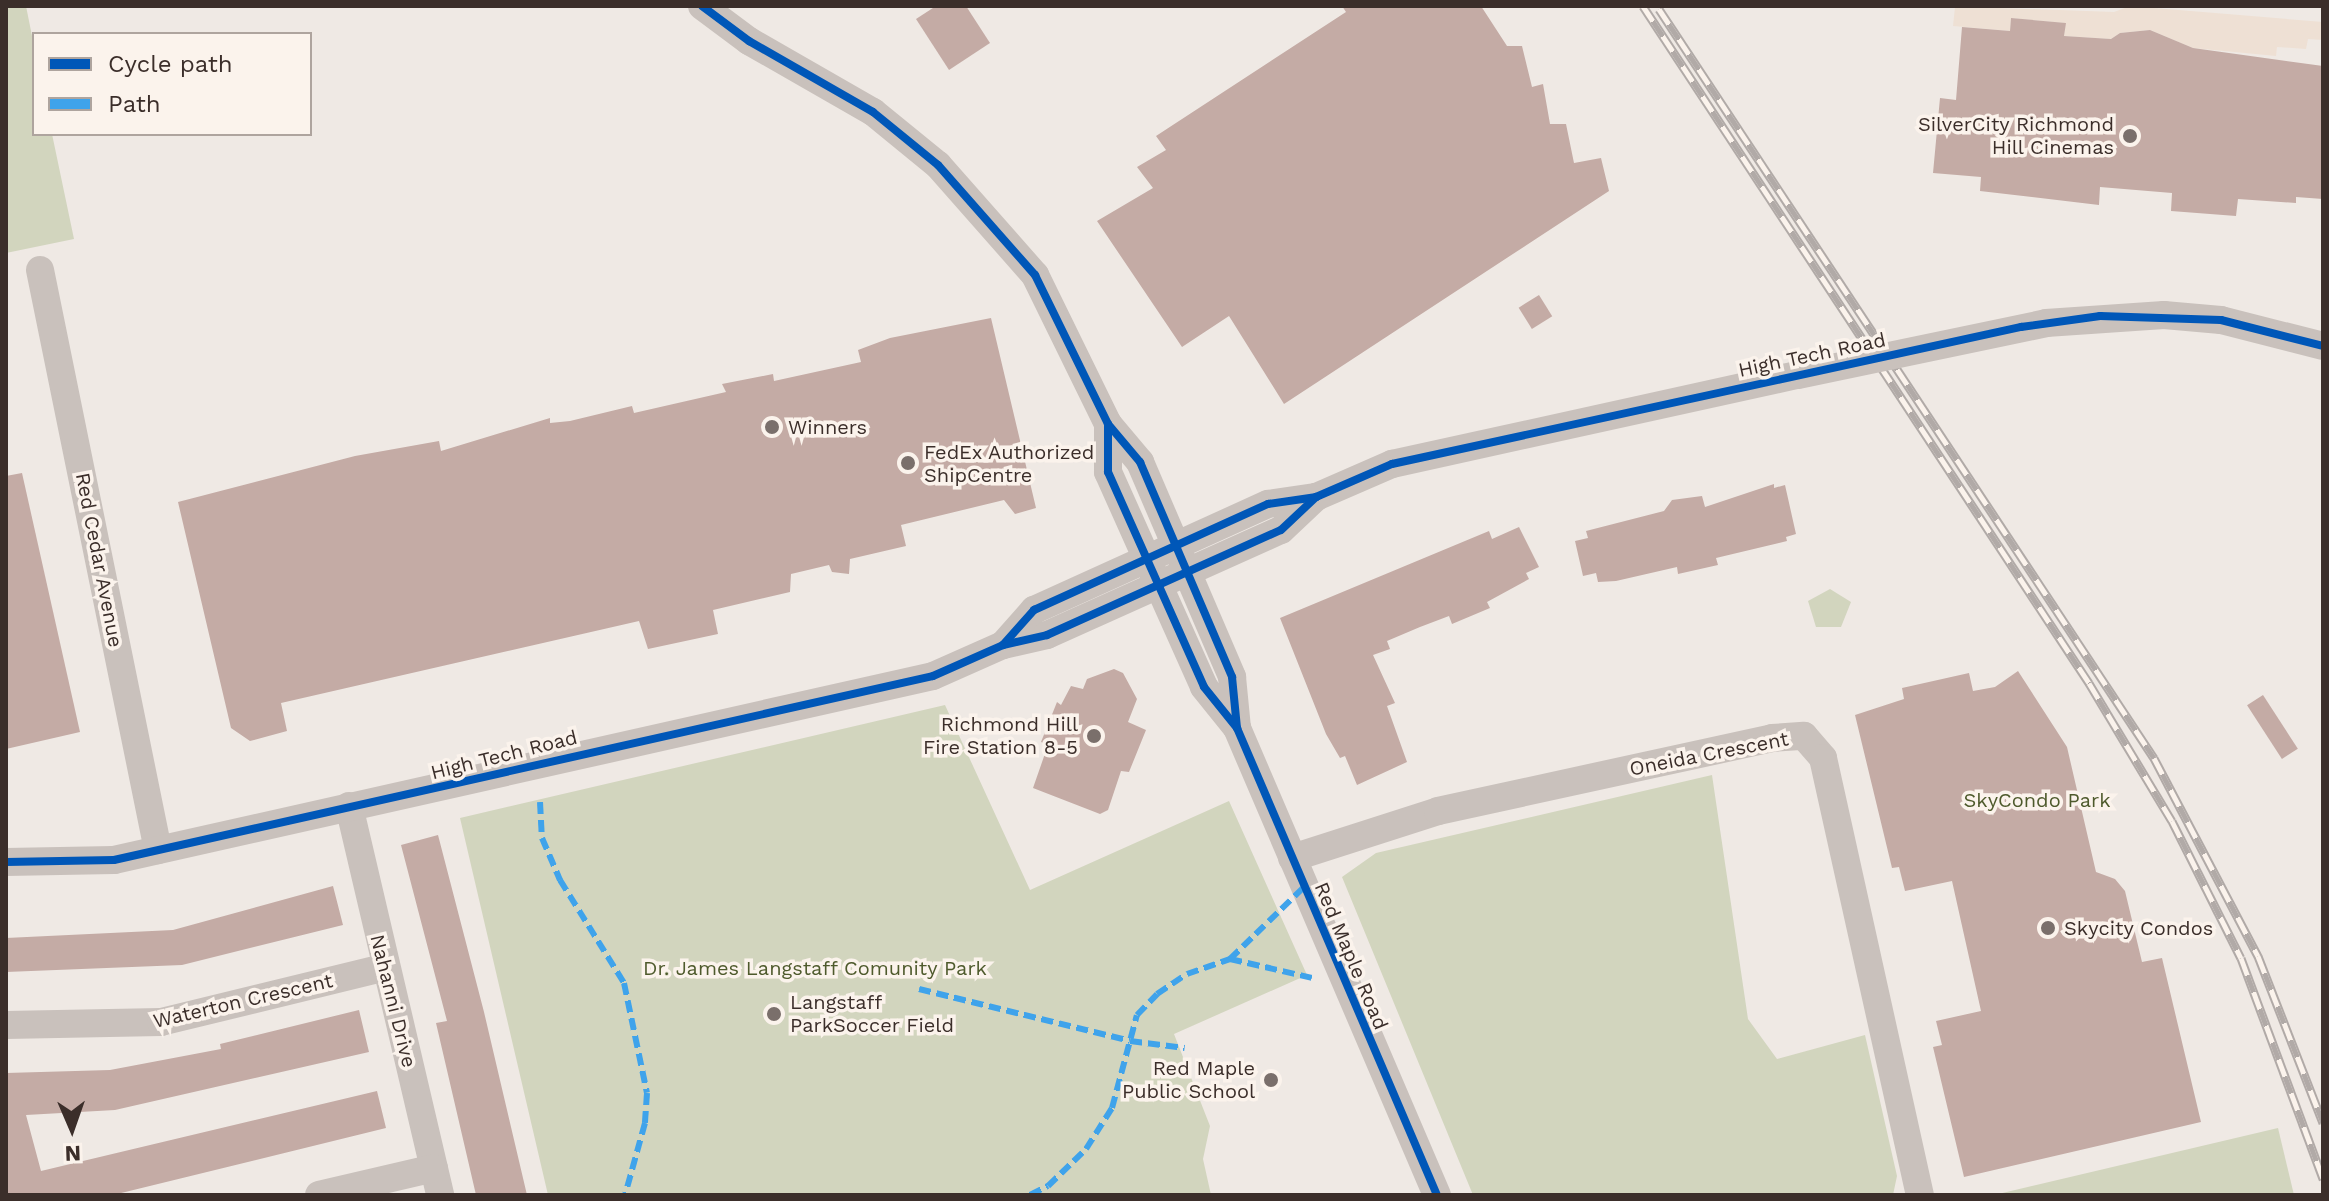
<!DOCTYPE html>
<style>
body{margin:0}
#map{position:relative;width:2329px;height:1201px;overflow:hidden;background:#efe9e4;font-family:"Work Sans",sans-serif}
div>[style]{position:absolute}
.green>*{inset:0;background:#d2d5be}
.plaza>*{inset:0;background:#eee0d4}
.building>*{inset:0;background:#c4aba5;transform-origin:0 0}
.minor>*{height:28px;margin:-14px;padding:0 14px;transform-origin:14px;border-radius:14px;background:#c9c1bc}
.rail>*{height:9px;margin-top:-4.5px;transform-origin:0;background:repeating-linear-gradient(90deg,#fbf3ec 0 18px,#b1aaa7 0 36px);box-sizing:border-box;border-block:2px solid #b1aaa7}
.minor-bridge>*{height:28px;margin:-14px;padding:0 14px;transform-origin:14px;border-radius:14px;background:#c9c1bc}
.quiet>*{height:6px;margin-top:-3px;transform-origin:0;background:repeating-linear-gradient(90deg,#3fa3eb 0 12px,transparent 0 18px)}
.cycleway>*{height:8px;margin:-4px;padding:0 4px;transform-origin:4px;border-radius:4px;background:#0057b8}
.dots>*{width:22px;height:22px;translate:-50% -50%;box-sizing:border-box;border:4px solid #fbf3ec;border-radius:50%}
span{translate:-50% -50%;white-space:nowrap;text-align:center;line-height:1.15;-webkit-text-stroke:7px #fbf3ec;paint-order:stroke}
.poi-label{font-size:20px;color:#3b2e2a}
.right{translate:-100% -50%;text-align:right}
.left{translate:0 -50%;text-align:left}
.street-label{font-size:20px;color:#3b2e2a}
.park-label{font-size:20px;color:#4e5a2c}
.frame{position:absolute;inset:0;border:8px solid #3b2e2a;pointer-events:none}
.legend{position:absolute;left:32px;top:32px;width:280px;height:104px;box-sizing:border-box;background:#fbf3ec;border:2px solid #aea49e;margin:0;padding:10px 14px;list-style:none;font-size:24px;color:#3b2e2a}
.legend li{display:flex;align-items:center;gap:16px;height:40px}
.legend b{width:40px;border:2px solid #aea49e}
.north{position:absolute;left:32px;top:1089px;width:80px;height:80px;-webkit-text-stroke:6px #fbf3ec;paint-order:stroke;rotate:178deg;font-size:22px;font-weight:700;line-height:32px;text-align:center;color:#3b2e2a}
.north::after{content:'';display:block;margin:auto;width:28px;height:36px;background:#3b2e2a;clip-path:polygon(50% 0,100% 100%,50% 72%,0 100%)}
</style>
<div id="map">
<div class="green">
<div style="clip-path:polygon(6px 6px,26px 6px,34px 46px,34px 134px,52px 134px,74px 239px,6px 253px)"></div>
<div style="clip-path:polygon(1830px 589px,1851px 602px,1841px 627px,1816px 627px,1808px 601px)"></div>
<div style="clip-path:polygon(945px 705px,1030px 890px,1229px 801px,1307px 975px,1174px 1034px,1210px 1126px,1203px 1159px,1211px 1195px,548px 1195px,460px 818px)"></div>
<div style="clip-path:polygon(1712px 775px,1748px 1019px,1777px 1059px,1865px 1035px,1897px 1176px,1893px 1195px,1473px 1195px,1342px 877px,1376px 853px)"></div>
<div style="clip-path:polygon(2278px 1128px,2294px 1195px,1994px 1195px)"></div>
</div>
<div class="plaza">
<div style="clip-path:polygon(1945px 6px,2114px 12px,2130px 6px,2323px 22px,2323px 40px,2308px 39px,2306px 49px,2277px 47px,2276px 56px,2193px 48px,2150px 30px,2120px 33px,2111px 39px,2064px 36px,2065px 23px,2011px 18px,2010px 31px,1953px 26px,1955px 7px)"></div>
</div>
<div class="building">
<div style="clip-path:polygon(936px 6px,966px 6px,990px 43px,949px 70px,916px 19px)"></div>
<div style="clip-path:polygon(1342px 6px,1481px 6px,1507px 46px,1522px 46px,1532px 87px,1543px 84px,1550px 124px,1566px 124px,1574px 163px,1601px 158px,1609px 191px,1284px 404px,1229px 316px,1182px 347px,1097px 221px,1153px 188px,1137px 167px,1166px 150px,1156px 136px,1346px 12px)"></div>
<div style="clip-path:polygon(2011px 18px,2066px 23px,2064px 36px,2111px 39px,2120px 33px,2150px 30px,2193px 48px,2323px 66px,2323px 199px,2296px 197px,2296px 203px,2238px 199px,2236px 216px,2171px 211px,2172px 193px,2100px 187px,2099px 205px,1980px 191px,1981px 177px,1933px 173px,1940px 98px,1956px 100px,1962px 27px,2010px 31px)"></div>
<div style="left:1539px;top:295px;width:25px;height:24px;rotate:58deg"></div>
<div style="clip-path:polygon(991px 318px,1036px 508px,1015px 514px,1004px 500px,901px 525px,906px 546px,850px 559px,849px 574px,832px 572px,829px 565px,791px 574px,790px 592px,713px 610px,718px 634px,648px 649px,639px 621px,281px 703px,287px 731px,250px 741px,231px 728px,178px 502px,355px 456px,439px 441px,441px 451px,550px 418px,550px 423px,570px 421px,632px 406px,634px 413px,726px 392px,722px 384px,773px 374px,774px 381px,861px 362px,858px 350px,890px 338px)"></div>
<div style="clip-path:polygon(22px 473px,80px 732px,6px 749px,6px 476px)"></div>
<div style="clip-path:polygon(1774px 484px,1774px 488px,1785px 485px,1796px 534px,1786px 537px,1787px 541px,1716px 558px,1718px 565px,1678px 574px,1677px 567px,1616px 581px,1598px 582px,1596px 573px,1583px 576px,1575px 541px,1588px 538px,1586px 531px,1664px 511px,1672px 500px,1702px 496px,1705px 507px)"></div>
<div style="clip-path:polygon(1519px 527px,1539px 567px,1526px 573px,1529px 579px,1487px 602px,1490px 608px,1452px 624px,1449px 616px,1420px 627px,1387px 641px,1390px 649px,1373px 655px,1395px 703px,1387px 706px,1407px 762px,1357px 785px,1345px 756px,1340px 758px,1326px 734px,1280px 618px,1489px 531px,1492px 539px)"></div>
<div style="clip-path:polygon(1114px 669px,1123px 673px,1137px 699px,1128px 722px,1146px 730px,1129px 772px,1121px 771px,1108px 810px,1100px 814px,1033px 788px,1048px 745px,1041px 742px,1057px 702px,1061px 705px,1071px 686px,1083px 689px,1087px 679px)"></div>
<div style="clip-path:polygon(2018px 671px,2067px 747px,2096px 872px,2115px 879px,2125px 891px,2142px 962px,2162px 958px,2201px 1122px,1964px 1177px,1933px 1047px,1942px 1045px,1936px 1021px,1981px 1011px,1952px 881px,1905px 891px,1899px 867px,1892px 868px,1855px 715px,1904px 699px,1902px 688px,1969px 673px,1973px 691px,1995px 687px)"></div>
<div style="left:2263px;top:695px;width:64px;height:19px;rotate:57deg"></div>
<div style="clip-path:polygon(438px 835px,484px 1012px,527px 1195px,476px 1195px,436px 1023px,447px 1021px,401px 845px)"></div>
<div style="clip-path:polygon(333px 886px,343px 925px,182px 965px,6px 972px,6px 938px,173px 930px)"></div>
<div style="clip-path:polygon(359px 1010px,369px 1052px,115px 1110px,26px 1115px,41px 1171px,377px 1091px,386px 1128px,113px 1195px,6px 1195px,6px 1073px,110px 1070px,221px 1049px,220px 1044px)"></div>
</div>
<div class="minor">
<div style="left:702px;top:6px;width:59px;rotate:36.7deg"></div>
<div style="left:749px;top:41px;width:143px;rotate:29.8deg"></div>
<div style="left:873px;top:112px;width:84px;rotate:39.2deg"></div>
<div style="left:938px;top:165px;width:147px;rotate:48.6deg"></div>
<div style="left:1035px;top:275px;width:166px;rotate:63.9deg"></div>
<div style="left:1108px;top:424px;width:50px;rotate:49.9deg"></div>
<div style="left:1140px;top:462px;width:234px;rotate:66.8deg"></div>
<div style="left:1232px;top:677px;width:51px;rotate:84.4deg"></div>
<div style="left:40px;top:270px;width:592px;rotate:78.5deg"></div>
<div style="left:2046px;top:323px;width:118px;rotate:-3.9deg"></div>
<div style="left:2164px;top:315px;width:57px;rotate:5deg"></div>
<div style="left:2221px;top:320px;width:105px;rotate:14.3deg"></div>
<div style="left:1108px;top:424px;width:48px;rotate:90deg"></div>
<div style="left:1108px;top:472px;width:235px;rotate:65.9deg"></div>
<div style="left:1204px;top:687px;width:53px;rotate:51.2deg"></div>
<div style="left:1237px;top:728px;width:508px;rotate:66.82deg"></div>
<div style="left:1003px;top:645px;width:47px;rotate:-48.5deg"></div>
<div style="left:1034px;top:610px;width:257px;rotate:-24.4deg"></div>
<div style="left:1268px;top:504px;width:49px;rotate:-8.3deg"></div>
<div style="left:1316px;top:497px;width:83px;rotate:-23.5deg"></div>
<div style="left:1392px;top:464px;width:416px;rotate:-12.4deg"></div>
<div style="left:349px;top:806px;width:400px;rotate:76.8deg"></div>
<div style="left:1292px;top:858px;width:153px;rotate:-17.8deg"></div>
<div style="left:1438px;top:811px;width:342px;rotate:-12.3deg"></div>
<div style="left:1772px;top:738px;width:32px;rotate:-4deg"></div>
<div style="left:1804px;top:736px;width:29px;rotate:49deg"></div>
<div style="left:1823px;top:758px;width:448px;rotate:77.5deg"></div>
<div style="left:6px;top:862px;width:108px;rotate:-1.1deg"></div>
<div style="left:114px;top:860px;width:839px;rotate:-12.66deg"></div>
<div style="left:933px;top:676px;width:77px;rotate:-23.9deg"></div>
<div style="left:1003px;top:645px;width:45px;rotate:-12.8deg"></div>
<div style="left:1047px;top:635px;width:256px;rotate:-24.2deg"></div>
<div style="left:1281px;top:530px;width:48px;rotate:-43.3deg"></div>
<div style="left:6px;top:1025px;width:155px;rotate:-1.1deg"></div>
<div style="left:161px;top:1022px;width:228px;rotate:-13.7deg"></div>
<div style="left:319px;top:1195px;width:118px;rotate:-13.2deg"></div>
</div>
<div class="rail">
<div style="left:1643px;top:6px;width:811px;rotate:56.62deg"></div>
<div style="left:2089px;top:683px;width:161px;rotate:59deg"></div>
<div style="left:2172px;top:821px;width:153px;rotate:63.3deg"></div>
<div style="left:2241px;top:958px;width:236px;rotate:69.6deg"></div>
<div style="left:1659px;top:9px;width:898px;rotate:56.54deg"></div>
<div style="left:2154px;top:758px;width:224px;rotate:62.3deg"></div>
<div style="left:2258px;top:956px;width:179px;rotate:68.7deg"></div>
</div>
<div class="minor-bridge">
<div style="left:1798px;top:375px;width:253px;rotate:-11.8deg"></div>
</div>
<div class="quiet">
<div style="left:540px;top:802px;width:36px;rotate:87deg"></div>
<div style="left:542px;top:838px;width:46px;rotate:66.8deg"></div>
<div style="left:560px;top:880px;width:121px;rotate:58.1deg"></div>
<div style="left:624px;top:983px;width:112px;rotate:78.2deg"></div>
<div style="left:647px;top:1093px;width:30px;rotate:94deg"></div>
<div style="left:645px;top:1123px;width:75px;rotate:105.5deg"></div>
<div style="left:1230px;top:959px;width:84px;rotate:13deg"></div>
<div style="left:919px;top:989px;width:217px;rotate:13.8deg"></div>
<div style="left:1130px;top:1041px;width:55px;rotate:7.3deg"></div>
<div style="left:1030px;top:1195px;width:20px;rotate:-27deg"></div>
<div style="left:1048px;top:1186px;width:53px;rotate:-44.2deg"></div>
<div style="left:1086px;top:1149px;width:49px;rotate:-57.6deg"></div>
<div style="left:1112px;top:1108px;width:96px;rotate:-75deg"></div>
<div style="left:1137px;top:1015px;width:29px;rotate:-46deg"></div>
<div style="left:1157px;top:994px;width:36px;rotate:-34deg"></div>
<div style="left:1187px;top:974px;width:46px;rotate:-19.2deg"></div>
<div style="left:1230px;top:959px;width:103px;rotate:-44.2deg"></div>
</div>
<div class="cycleway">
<div style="left:702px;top:6px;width:59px;rotate:36.7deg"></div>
<div style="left:749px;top:41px;width:143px;rotate:29.8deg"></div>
<div style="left:873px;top:112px;width:84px;rotate:39.2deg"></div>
<div style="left:938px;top:165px;width:147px;rotate:48.6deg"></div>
<div style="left:1035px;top:275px;width:166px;rotate:63.9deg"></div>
<div style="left:1108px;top:424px;width:50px;rotate:49.9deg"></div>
<div style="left:1140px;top:462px;width:234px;rotate:66.8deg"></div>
<div style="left:1232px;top:677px;width:51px;rotate:84.4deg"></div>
<div style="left:1108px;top:424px;width:48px;rotate:90deg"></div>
<div style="left:1108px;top:472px;width:235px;rotate:65.9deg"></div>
<div style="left:1204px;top:687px;width:53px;rotate:51.2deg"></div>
<div style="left:1237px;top:728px;width:508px;rotate:66.82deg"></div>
<div style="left:1003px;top:645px;width:47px;rotate:-48.5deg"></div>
<div style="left:1034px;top:610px;width:257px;rotate:-24.4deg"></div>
<div style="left:1268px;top:504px;width:49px;rotate:-8.3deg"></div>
<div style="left:1316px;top:497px;width:83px;rotate:-23.5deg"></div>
<div style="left:1392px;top:464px;width:644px;rotate:-12.29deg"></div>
<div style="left:2021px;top:327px;width:80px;rotate:-7.9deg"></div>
<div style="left:2100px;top:316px;width:121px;rotate:1.9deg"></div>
<div style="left:2221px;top:320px;width:105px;rotate:14.3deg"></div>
<div style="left:6px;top:862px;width:108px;rotate:-1.1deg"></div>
<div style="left:114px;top:860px;width:839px;rotate:-12.66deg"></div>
<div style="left:933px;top:676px;width:77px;rotate:-23.9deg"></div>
<div style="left:1003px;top:645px;width:45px;rotate:-12.8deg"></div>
<div style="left:1047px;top:635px;width:256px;rotate:-24.2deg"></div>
<div style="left:1281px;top:530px;width:48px;rotate:-43.3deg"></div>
</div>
<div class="dots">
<div style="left:2130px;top:136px;background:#7a6f6b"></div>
<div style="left:772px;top:427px;background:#7a6f6b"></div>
<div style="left:908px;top:463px;background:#7a6f6b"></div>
<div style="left:1094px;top:736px;background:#7a6f6b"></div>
<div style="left:2048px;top:928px;background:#7a6f6b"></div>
<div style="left:774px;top:1014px;background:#7a6f6b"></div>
<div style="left:1271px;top:1080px;background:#7a6f6b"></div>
</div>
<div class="poi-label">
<span class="right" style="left:2114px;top:136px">SilverCity Richmond<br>Hill Cinemas</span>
<span class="left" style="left:788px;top:427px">Winners</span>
<span class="left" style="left:924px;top:464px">FedEx Authorized<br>ShipCentre</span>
<span class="right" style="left:1078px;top:736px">Richmond Hill<br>Fire Station 8-5</span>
<span class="left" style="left:2064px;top:928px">Skycity Condos</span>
<span class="left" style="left:790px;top:1014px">Langstaff<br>ParkSoccer Field</span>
<span class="right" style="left:1255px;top:1080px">Red Maple<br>Public School</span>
</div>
<div class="street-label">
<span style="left:1812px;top:355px;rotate:-12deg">High Tech Road</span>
<span style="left:99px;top:560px;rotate:79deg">Red Cedar Avenue</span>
<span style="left:1709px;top:754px;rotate:-11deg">Oneida Crescent</span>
<span style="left:504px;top:755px;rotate:-14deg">High Tech Road</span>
<span style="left:1351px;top:956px;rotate:67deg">Red Maple Road</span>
<span style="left:243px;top:1001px;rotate:-13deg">Waterton Crescent</span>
<span style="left:393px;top:1001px;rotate:76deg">Nahanni Drive</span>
</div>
<div class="park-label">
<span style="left:2037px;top:800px">SkyCondo Park</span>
<span style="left:815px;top:968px">Dr. James Langstaff Comunity Park</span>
</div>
<div class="frame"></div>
<ul class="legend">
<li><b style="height:10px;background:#0057b8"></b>Cycle path</li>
<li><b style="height:10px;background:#3fa3eb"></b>Path</li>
</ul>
<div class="north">N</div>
</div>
